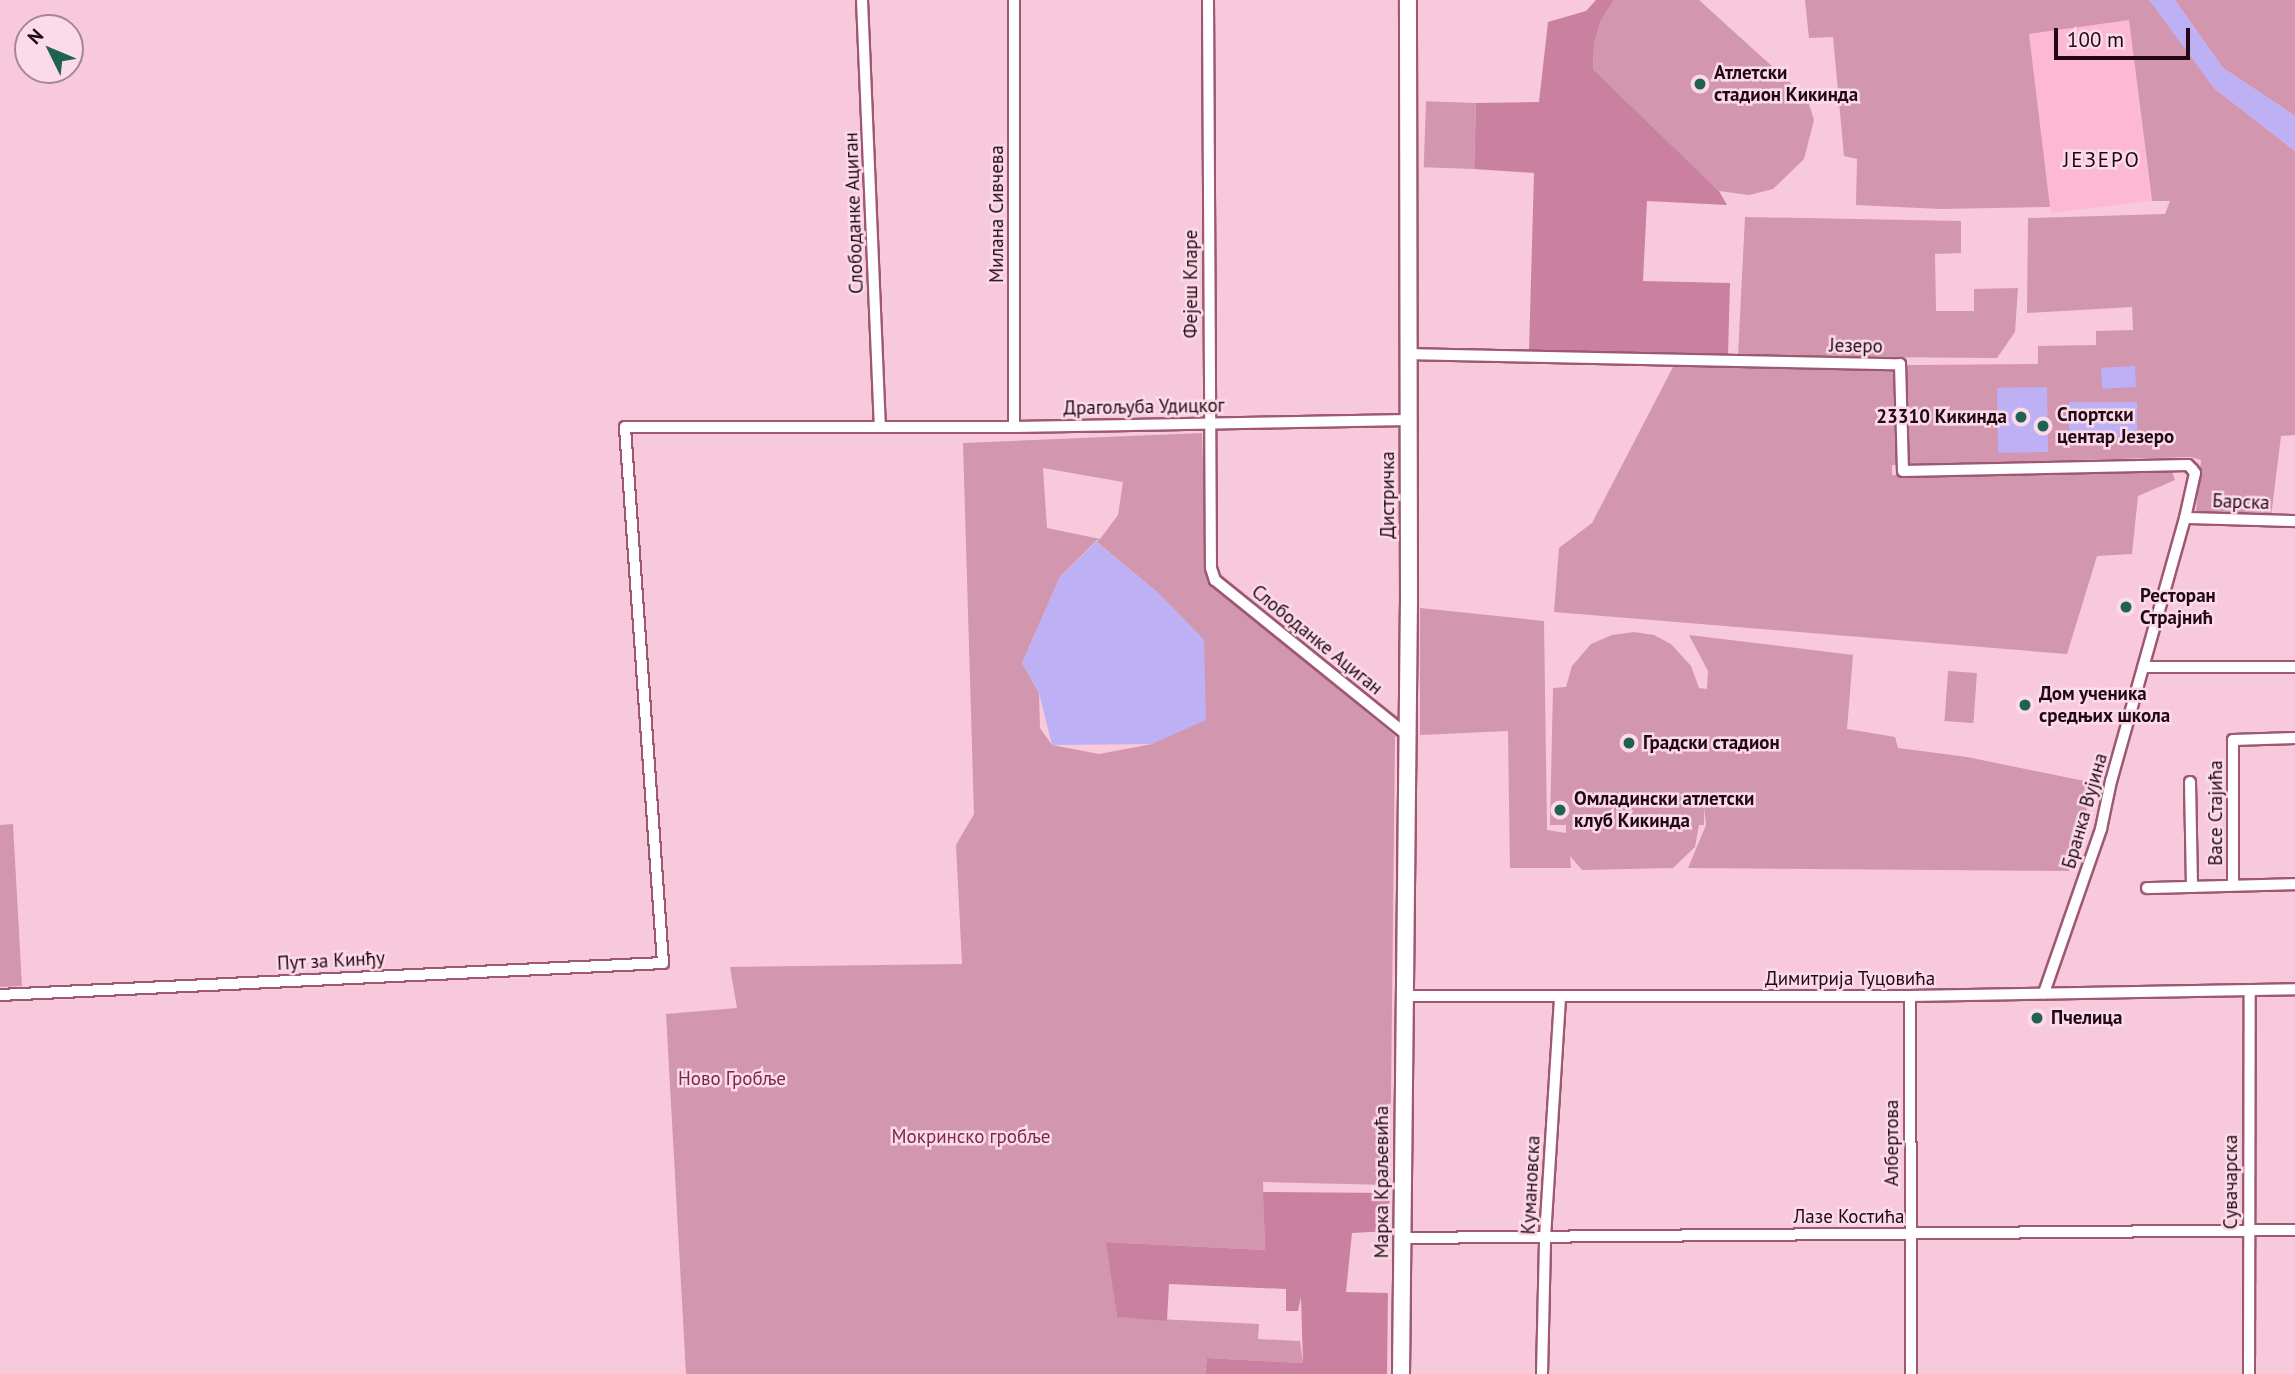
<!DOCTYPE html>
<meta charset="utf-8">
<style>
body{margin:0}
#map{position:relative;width:2295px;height:1374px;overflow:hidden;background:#f8c8db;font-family:"PT Sans",sans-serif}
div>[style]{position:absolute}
.built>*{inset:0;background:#fdb9d4;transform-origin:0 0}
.green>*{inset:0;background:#d296ae;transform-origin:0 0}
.forest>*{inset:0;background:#c9819f}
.water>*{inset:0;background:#beb0f4;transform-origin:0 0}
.roads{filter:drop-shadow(2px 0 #9c5875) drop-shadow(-2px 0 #9c5875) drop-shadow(0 2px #9c5875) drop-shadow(0 -2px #9c5875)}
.minor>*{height:10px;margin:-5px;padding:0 5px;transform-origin:5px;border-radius:5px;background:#fff}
.primary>*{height:16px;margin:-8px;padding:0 8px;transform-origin:8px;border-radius:8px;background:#fff}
.dots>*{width:19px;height:19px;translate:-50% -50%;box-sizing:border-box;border:4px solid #fbdbe7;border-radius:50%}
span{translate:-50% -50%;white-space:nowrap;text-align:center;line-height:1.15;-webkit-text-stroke:5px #fbdbe7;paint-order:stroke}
.poi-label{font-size:19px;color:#220814;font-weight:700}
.left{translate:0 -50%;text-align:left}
.right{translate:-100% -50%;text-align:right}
.street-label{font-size:19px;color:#220814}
.park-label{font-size:19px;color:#7c2651}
.neighbourhood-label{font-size:21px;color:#220814;letter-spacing:2px}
.north{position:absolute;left:14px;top:14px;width:70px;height:70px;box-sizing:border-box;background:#fbdbe7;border:2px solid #a48793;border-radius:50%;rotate:313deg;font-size:19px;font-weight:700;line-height:28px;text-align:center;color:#220814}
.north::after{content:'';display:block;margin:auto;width:24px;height:32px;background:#206252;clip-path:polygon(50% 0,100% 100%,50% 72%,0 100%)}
.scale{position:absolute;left:2054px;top:28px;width:136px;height:32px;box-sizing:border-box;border:4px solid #220814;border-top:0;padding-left:9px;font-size:21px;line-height:24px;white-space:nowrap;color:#220814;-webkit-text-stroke:5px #fbdbe7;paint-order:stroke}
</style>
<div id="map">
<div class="built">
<div style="left:2129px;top:20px;width:182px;height:101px;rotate:83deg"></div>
</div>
<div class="green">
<div style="clip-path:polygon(1614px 0,1699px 0,1807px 98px,1814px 120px,1804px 159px,1773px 189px,1749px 195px,1719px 191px,1593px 69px,1594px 44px,1601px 20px)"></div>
<div style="clip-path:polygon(1805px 0,2150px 0,2214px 88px,2295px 151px,2295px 435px,2281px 436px,2271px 517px,2196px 511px,2201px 460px,2191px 457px,1892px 465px,1892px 475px,2172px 472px,2175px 480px,2138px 496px,2132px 554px,2097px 556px,2067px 654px,1554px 612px,1559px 548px,1592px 523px,1673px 367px,2038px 364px,2038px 346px,2096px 345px,2096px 331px,2133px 330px,2132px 307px,2027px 313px,2028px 218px,2165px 214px,2170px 201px,2152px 201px,2129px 20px,2029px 34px,2050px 207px,1941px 209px,1856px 205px,1857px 159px,1844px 156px,1833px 37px,1809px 38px)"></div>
<div style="clip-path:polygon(2175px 0,2295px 0,2295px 116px,2223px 68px)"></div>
<div style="left:1476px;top:103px;width:66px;height:50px;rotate:92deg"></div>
<div style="clip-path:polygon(1745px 217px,1961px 221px,1961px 253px,1935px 254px,1936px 311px,1974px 311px,1974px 289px,2018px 288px,2015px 332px,1997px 358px,1738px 356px)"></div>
<div style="clip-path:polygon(evenodd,1202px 433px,1207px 581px,1395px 736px,1390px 1185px,1263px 1182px,1265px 1250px,1107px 1242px,1117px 1317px,1259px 1324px,1258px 1339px,1300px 1341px,1303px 1363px,1207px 1358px,1205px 1374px,686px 1374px,666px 1014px,737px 1008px,730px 967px,962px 964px,956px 845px,974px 814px,963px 443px,1202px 433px,1043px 468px,1123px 482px,1118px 515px,1100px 539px,1047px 528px,1043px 468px,1202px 433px,1098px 539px,1097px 542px,1158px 593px,1204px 640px,1152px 744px,1099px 754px,1052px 745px,1040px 728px,1039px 693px,1022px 663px,1060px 577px,1098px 539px)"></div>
<div style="clip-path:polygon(1420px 608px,1544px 621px,1547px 830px,1566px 833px,1566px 825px,1550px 825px,1553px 688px,1566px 687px,1572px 666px,1591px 644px,1612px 635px,1634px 632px,1654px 635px,1671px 644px,1691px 666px,1699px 688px,1707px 689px,1708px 671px,1689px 635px,1853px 655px,1847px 729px,1895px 737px,1898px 748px,1967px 757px,2094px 783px,2069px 871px,1688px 868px,1706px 825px,1704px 807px,1704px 825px,1699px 825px,1695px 847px,1673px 868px,1582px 870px,1570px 856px,1571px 868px,1510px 868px,1508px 731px,1420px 735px)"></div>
<div style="left:1948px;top:671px;width:29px;height:50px;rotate:4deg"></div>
<div style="clip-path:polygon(13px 824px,22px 986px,0 987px,0 825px)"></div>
</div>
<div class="forest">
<div style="clip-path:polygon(1596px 0,1614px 0,1601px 20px,1594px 44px,1593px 69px,1719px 191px,1727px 205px,1647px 201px,1643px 281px,1730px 283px,1728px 355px,1529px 351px,1534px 173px,1474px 169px,1476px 103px,1539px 102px,1548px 22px,1586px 11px)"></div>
<div style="clip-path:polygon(1263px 1192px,1390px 1193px,1389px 1231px,1352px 1233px,1346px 1292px,1388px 1293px,1387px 1374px,1205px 1374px,1207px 1358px,1303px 1363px,1301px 1297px,1298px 1311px,1286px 1311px,1286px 1289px,1169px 1284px,1167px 1321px,1117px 1317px,1106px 1242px,1265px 1250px)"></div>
</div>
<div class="water">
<div style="clip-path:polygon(2149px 0,2175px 0,2223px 68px,2295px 116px,2295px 151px,2214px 88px)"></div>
<div style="left:2135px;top:366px;width:21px;height:34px;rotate:87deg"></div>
<div style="left:2047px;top:387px;width:65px;height:50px;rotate:89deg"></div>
<div style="left:2137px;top:402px;width:34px;height:68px;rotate:90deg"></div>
<div style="clip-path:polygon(1099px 539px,1098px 543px,1158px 593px,1204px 640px,1206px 720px,1152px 744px,1052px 745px,1039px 693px,1022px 663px,1060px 577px)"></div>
</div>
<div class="roads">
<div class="minor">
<div style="left:862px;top:0;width:425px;rotate:87.6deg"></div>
<div style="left:1014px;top:0;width:427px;rotate:90deg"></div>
<div style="left:1208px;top:0;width:568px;rotate:89.7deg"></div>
<div style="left:1211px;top:568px;width:13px;rotate:72deg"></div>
<div style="left:1215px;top:580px;width:247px;rotate:38.9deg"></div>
<div style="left:1409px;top:354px;width:491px;rotate:1.2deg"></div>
<div style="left:1900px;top:364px;width:107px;rotate:88.4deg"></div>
<div style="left:1903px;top:471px;width:285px;rotate:-1.2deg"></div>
<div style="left:2188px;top:465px;width:6px;rotate:45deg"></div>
<div style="left:2192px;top:469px;width:5px;rotate:53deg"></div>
<div style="left:2195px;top:473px;width:46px;rotate:102.5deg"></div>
<div style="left:2185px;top:518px;width:273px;rotate:105.7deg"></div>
<div style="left:2111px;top:781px;width:49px;rotate:101.8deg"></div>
<div style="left:2101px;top:829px;width:174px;rotate:109.2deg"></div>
<div style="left:2185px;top:518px;width:110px;rotate:1.6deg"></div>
<div style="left:2144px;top:667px;width:151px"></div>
<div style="left:2190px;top:782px;width:105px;rotate:88.9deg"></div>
<div style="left:2233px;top:885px;width:145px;rotate:-90deg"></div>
<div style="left:2233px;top:740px;width:62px;rotate:-1.8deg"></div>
<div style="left:2147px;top:888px;width:148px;rotate:-1.5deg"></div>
<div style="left:0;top:995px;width:664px;rotate:-2.76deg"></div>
<div style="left:663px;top:963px;width:537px;rotate:-94.06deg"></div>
<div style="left:625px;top:427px;width:389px"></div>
<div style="left:1014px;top:427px;width:395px;rotate:-1deg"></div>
<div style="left:1405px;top:996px;width:505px"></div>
<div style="left:1910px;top:996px;width:385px;rotate:-1deg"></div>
<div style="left:1910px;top:996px;width:378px;rotate:89.8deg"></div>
<div style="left:1403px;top:1238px;width:892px;rotate:-0.51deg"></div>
<div style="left:1542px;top:1374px;width:137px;rotate:-88.7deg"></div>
<div style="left:1545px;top:1237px;width:240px;rotate:-86.4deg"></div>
<div style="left:2249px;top:1374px;width:384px;rotate:-89.9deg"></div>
</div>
<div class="primary">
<div style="left:1401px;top:1374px;width:771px;rotate:-89.41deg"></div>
<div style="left:1409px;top:603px;width:603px;rotate:-90.1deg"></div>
</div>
</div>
<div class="dots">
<div style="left:1700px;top:84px;background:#206252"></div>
<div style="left:2021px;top:417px;background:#206252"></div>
<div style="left:2043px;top:426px;background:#206252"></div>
<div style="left:2126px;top:607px;background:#206252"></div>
<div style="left:2025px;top:705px;background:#206252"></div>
<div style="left:1629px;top:743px;background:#206252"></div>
<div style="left:1560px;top:810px;background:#206252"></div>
<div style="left:2037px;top:1018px;background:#206252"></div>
</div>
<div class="poi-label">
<span class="left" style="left:1714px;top:84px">Атлетски<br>стадион Кикинда</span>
<span class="left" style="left:2057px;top:426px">Спортски<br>центар Језеро</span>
<span class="right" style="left:2007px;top:417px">23310 Кикинда</span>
<span class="left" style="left:2140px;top:607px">Ресторан<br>Страјнић</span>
<span class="left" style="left:2039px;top:705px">Дом ученика<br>средњих школа</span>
<span class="left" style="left:1643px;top:743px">Градски стадион</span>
<span class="left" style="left:1574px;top:810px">Омладински атлетски<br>клуб Кикинда</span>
<span class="left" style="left:2051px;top:1018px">Пчелица</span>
</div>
<div class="street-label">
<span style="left:854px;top:213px;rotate:-92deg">Слободанке Ациган</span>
<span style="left:997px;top:214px;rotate:-90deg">Милана Сивчева</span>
<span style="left:1191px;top:284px;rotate:-90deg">Фејеш Кларе</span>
<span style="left:1856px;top:346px;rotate:1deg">Језеро</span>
<span style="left:1144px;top:407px;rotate:-1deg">Драгољуба Удицког</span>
<span style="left:1388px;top:495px;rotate:-90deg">Дистричка</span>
<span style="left:2241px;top:502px;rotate:2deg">Барска</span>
<span style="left:1317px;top:640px;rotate:39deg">Слободанке Ациган</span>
<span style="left:2085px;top:811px;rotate:-74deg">Бранка Вујина</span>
<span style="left:2216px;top:813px;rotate:-90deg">Васе Стајића</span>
<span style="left:331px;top:961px;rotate:-3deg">Пут за Кинђу</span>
<span style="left:1850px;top:979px">Димитрија Туцовића</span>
<span style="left:1892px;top:1143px;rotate:-90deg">Албертова</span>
<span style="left:1382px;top:1182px;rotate:-90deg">Марка Краљевића</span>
<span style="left:2231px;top:1182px;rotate:-90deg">Сувачарска</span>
<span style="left:1531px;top:1185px;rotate:-87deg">Кумановска</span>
<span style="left:1849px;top:1217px">Лазе Костића</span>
</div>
<div class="park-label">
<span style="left:732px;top:1079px">Ново Гробље</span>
<span style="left:971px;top:1137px">Мокринско гробље</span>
</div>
<div class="neighbourhood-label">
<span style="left:2102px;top:160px">ЈЕЗЕРО</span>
</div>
<div class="north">N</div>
<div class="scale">100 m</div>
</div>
